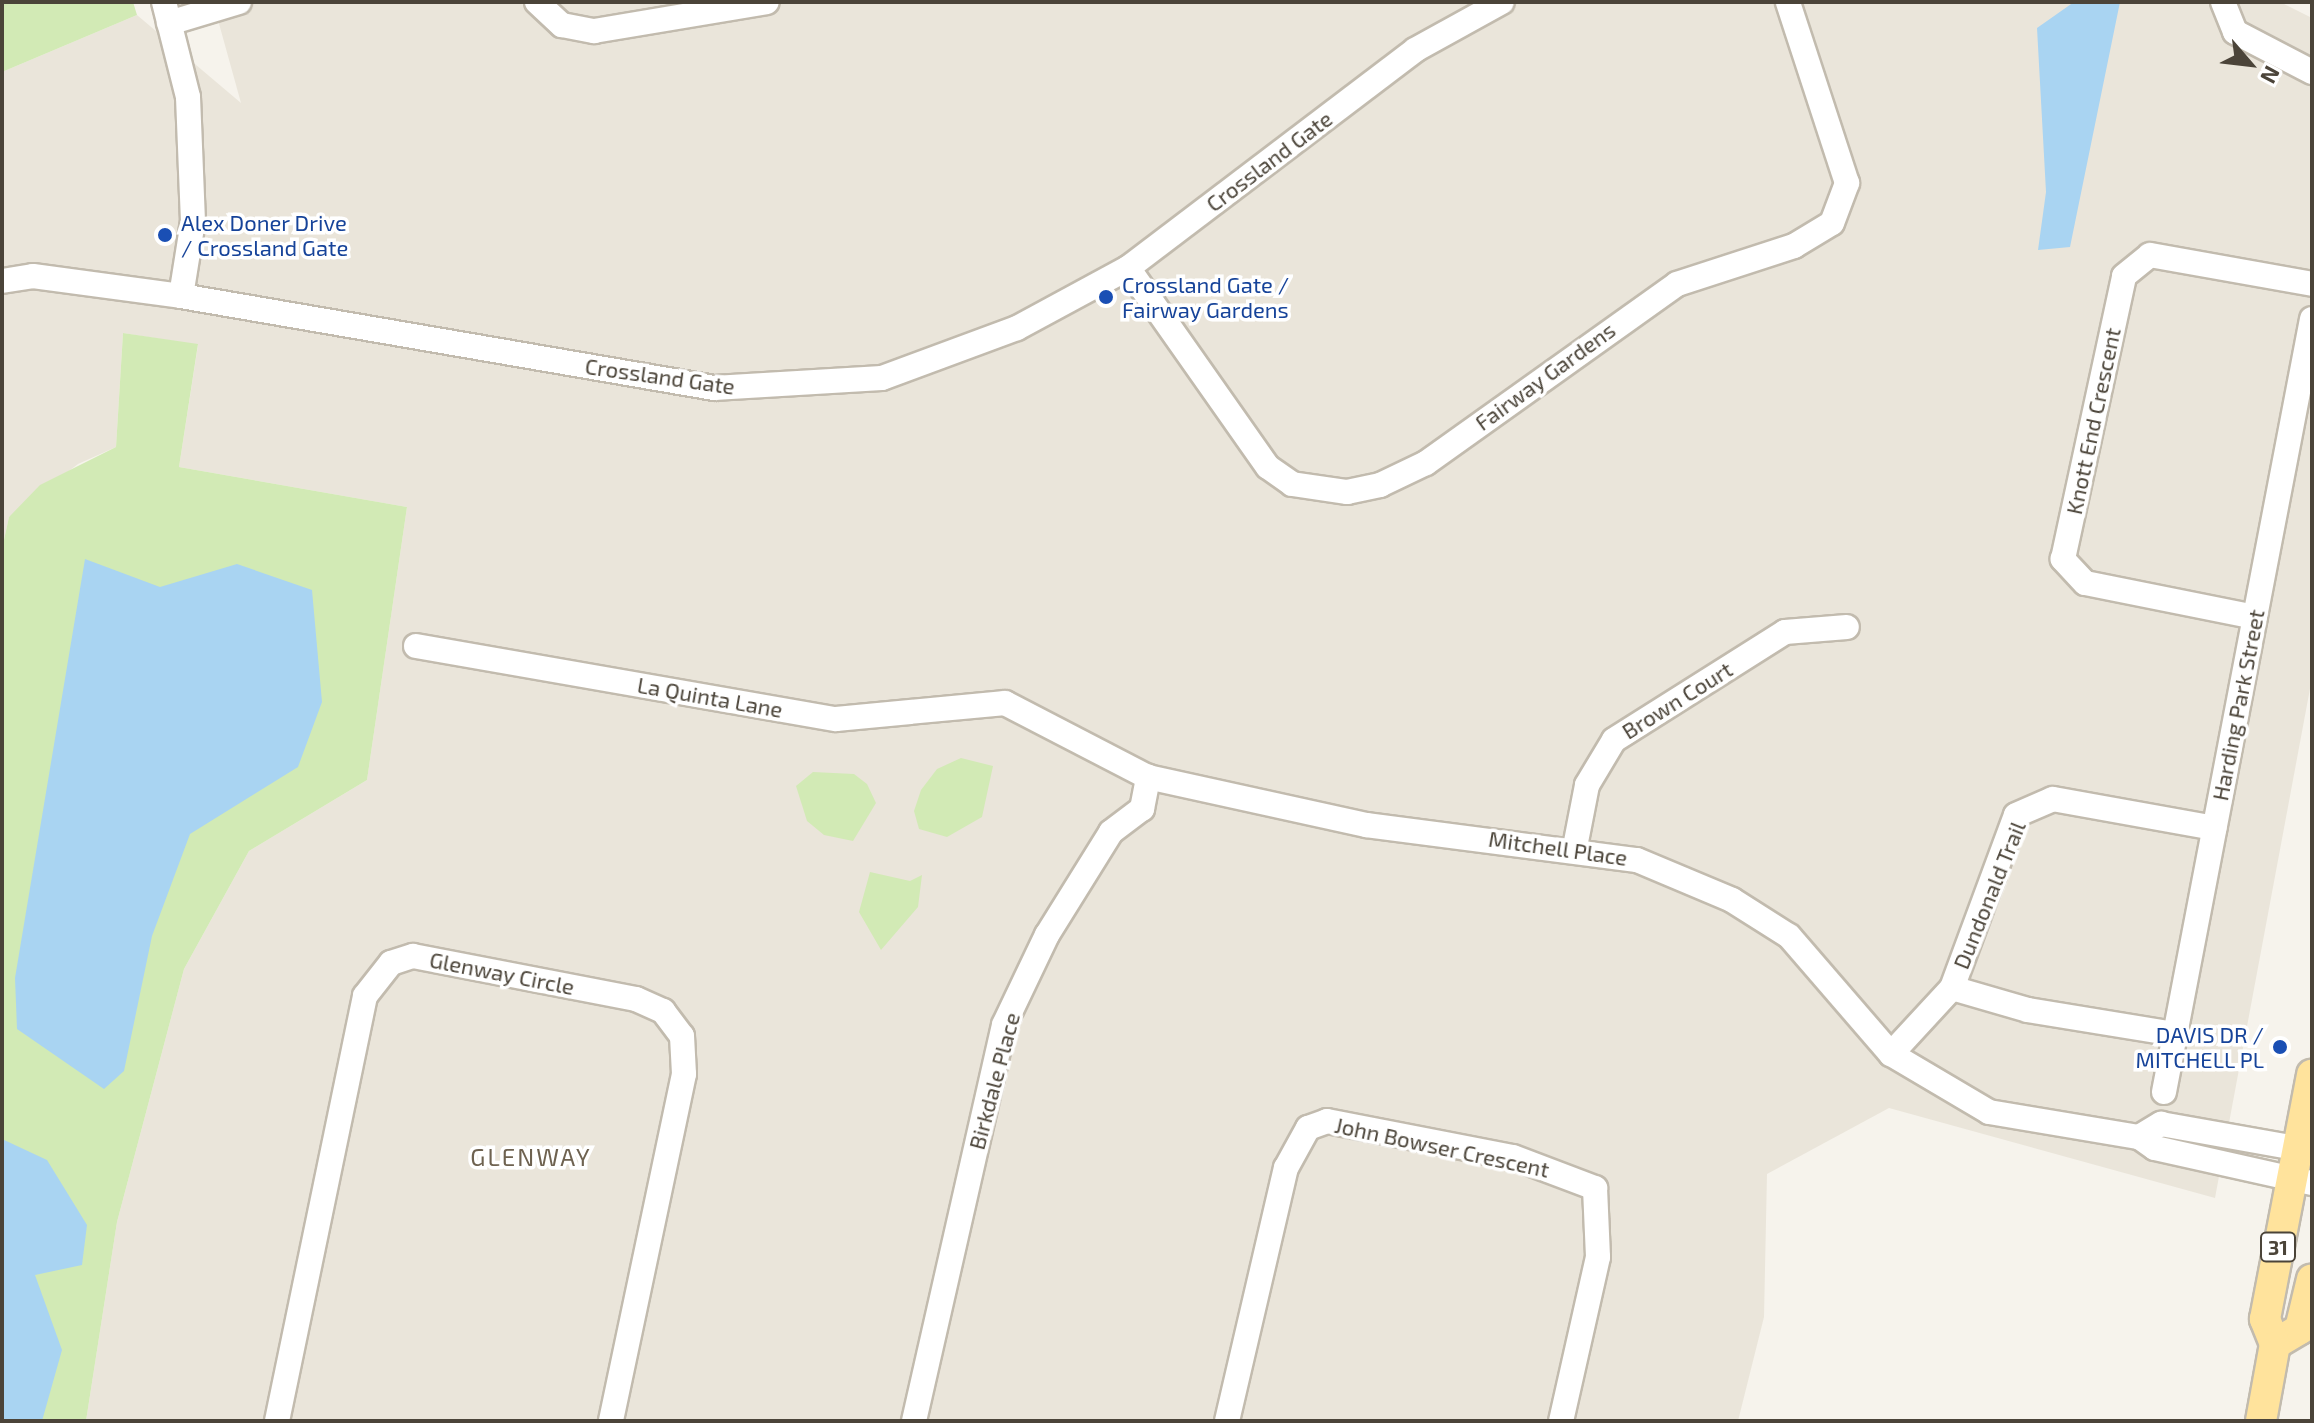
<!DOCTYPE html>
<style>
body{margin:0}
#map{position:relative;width:2314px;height:1423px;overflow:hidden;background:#f6f3ec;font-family:"Exo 2",sans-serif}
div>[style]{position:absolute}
.residential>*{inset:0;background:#eae5da}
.green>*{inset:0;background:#d2eab5}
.water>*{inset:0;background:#a9d4f2}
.roads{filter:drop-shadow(2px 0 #c2bbae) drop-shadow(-2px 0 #c2bbae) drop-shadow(0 2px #c2bbae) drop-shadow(0 -2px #c2bbae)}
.minor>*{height:24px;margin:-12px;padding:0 12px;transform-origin:12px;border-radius:12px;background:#fff}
.major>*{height:30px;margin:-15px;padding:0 15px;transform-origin:15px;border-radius:15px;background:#ffe39c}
.dots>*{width:22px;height:22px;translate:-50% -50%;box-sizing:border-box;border:4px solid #fff;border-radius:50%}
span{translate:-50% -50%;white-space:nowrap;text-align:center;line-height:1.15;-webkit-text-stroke:7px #fff;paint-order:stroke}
.shield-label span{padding:2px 6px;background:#fff;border:2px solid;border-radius:6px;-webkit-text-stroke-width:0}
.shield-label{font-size:20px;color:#4b4439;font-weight:700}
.street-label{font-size:22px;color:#4b4439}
.transit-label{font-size:22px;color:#164399}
.left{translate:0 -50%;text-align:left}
.right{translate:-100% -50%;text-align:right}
.neighbourhood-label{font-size:24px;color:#6e6250;letter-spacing:2px}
.frame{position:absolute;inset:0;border:4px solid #4b4439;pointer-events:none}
.north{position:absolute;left:2210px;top:24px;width:80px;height:80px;-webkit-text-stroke:6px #fff;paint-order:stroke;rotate:118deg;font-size:22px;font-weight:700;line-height:32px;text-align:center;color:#4b4439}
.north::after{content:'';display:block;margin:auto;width:28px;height:36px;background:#4b4439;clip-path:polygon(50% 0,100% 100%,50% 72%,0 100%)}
</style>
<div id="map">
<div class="residential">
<div style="clip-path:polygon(213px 2px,2280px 2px,2312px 18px,2312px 678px,2215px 1198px,1889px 1108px,1767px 1174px,1764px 1317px,1738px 1421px,86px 1421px,117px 1222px,184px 969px,249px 851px,367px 780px,407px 507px,179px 467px,198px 345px,123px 333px,116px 447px,78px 464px,9px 517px,2px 549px,2px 72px,137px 15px,241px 103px)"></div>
</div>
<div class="green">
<div style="clip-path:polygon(2px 2px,133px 2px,137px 15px,2px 72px)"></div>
<div style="clip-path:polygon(123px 333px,198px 344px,179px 467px,407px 507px,367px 780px,249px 851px,184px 969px,117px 1222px,86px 1421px,2px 1421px,2px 549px,9px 517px,40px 485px,116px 447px)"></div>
<div style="clip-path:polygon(961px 758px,993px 766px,982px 817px,947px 837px,919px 829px,914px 811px,921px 790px,937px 769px)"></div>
<div style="clip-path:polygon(813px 772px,854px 774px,867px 784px,876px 803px,853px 841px,824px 835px,807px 821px,796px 786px)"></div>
<div style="clip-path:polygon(870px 872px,910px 881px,922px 875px,918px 907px,881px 950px,859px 912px)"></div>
</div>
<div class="water">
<div style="clip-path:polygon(2074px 2px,2120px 2px,2070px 247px,2038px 250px,2046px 192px,2037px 28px)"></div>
<div style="clip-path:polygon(85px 559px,160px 587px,237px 564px,312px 590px,322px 702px,298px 767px,190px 834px,152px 936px,124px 1071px,104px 1089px,17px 1029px,15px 978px)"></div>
<div style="clip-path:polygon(2px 1139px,47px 1160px,87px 1225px,82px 1265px,35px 1275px,62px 1350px,42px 1421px,2px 1421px)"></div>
</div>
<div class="roads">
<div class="minor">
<div style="left:164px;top:2px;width:98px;rotate:75.8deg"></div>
<div style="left:188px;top:97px;width:124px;rotate:87.7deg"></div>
<div style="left:193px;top:221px;width:76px;rotate:99.1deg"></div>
<div style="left:537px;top:2px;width:34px;rotate:43deg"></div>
<div style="left:562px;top:25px;width:33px;rotate:11deg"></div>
<div style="left:594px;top:31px;width:175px;rotate:-9.5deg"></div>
<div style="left:2223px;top:2px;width:32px;rotate:68deg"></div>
<div style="left:2235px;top:32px;width:87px;rotate:27.5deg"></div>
<div style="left:169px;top:23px;width:73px;rotate:-16.7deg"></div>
<div style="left:1128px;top:268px;width:243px;rotate:54.9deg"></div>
<div style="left:1268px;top:467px;width:29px;rotate:35deg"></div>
<div style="left:1292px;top:484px;width:56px;rotate:8.3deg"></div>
<div style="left:1347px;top:492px;width:34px;rotate:-12deg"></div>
<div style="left:1380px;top:485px;width:51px;rotate:-25.6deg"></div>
<div style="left:1426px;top:463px;width:308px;rotate:-35.5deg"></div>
<div style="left:1677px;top:284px;width:123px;rotate:-18deg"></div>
<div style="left:1794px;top:246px;width:44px;rotate:-31.2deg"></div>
<div style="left:1832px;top:223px;width:43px;rotate:-69.4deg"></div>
<div style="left:1847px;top:183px;width:190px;rotate:-108.1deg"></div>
<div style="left:2px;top:281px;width:31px;rotate:-9deg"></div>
<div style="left:33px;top:276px;width:149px;rotate:7.7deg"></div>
<div style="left:181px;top:296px;width:541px;rotate:9.79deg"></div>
<div style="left:714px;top:388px;width:168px;rotate:-3.4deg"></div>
<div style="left:882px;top:378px;width:144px;rotate:-20.3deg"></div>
<div style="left:1017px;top:328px;width:126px;rotate:-28.4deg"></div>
<div style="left:1128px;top:268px;width:360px;rotate:-37.2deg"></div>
<div style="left:1415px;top:50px;width:99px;rotate:-28.9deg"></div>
<div style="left:2255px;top:617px;width:173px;rotate:-168.7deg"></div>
<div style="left:2085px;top:583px;width:33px;rotate:-133deg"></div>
<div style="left:2063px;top:559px;width:289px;rotate:-77.8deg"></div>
<div style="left:2124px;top:276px;width:33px;rotate:-39deg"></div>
<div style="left:2150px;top:255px;width:165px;rotate:10.1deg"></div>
<div style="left:416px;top:646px;width:426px;rotate:9.9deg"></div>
<div style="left:836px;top:719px;width:170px;rotate:-5.4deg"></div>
<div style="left:1005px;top:703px;width:161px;rotate:27.4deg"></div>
<div style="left:1148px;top:777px;width:223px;rotate:12.4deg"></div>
<div style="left:1366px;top:825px;width:273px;rotate:7.4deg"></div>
<div style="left:1637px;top:860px;width:103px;rotate:22.8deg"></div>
<div style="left:1732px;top:900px;width:67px;rotate:32.3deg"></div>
<div style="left:1789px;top:936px;width:156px;rotate:49.2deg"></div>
<div style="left:1891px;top:1054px;width:114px;rotate:30.6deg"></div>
<div style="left:1989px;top:1112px;width:152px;rotate:9.5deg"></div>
<div style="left:2139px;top:1137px;width:19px;rotate:35deg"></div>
<div style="left:2155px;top:1148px;width:161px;rotate:12.6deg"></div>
<div style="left:1575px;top:847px;width:63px;rotate:-79deg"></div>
<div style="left:1587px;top:785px;width:52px;rotate:-59deg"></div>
<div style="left:1614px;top:740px;width:202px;rotate:-32.3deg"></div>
<div style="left:1785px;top:632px;width:62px;rotate:-4.6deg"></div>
<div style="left:1952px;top:988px;width:79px;rotate:16.1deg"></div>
<div style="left:2028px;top:1010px;width:149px;rotate:9.3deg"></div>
<div style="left:1891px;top:1054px;width:90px;rotate:-47.3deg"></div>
<div style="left:1952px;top:988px;width:184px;rotate:-69.7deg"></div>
<div style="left:2016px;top:815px;width:40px;rotate:-23.4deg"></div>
<div style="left:2053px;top:799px;width:164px;rotate:10.2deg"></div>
<div style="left:2164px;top:1092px;width:787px;rotate:-79.16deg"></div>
<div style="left:2139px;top:1137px;width:26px;rotate:-31deg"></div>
<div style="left:2161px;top:1124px;width:153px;rotate:10.1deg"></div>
<div style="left:277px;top:1421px;width:434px;rotate:-78.3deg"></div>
<div style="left:365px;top:996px;width:42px;rotate:-51.8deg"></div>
<div style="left:391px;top:963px;width:23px;rotate:-18deg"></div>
<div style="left:413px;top:956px;width:227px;rotate:10.9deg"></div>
<div style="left:636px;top:999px;width:30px;rotate:24deg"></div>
<div style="left:663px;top:1011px;width:31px;rotate:53deg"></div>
<div style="left:682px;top:1036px;width:38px;rotate:87deg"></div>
<div style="left:684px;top:1074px;width:355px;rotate:101.9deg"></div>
<div style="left:914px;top:1421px;width:406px;rotate:-77.2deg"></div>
<div style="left:1004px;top:1025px;width:100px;rotate:-64.5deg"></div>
<div style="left:1047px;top:935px;width:121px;rotate:-58.1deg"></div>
<div style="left:1111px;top:832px;width:39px;rotate:-37deg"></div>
<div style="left:1142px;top:809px;width:33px;rotate:-79deg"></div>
<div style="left:1227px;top:1421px;width:260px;rotate:-76.9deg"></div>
<div style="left:1286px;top:1168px;width:46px;rotate:-61.2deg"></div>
<div style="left:1308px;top:1128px;width:20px;rotate:-20deg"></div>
<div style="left:1327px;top:1121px;width:189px;rotate:11deg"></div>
<div style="left:1513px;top:1157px;width:88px;rotate:20.7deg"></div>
<div style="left:1595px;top:1188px;width:69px;rotate:87.5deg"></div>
<div style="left:1598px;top:1257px;width:168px;rotate:102.7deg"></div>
</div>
<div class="major">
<div style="left:2275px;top:1344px;width:29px;rotate:-31deg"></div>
<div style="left:2300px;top:1329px;width:51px;rotate:-76.5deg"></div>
<div style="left:2261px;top:1421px;width:78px;rotate:-79.7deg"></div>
<div style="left:2275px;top:1344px;width:27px;rotate:-112deg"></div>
<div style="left:2265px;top:1319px;width:249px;rotate:-79.1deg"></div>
</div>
</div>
<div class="dots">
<div style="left:165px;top:235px;background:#1a4fb4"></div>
<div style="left:1106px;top:297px;background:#1a4fb4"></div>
<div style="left:2280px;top:1047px;background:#1a4fb4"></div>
</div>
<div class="shield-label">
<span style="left:2278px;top:1247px">31</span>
</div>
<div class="street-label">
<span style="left:1269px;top:161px;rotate:-37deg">Crossland Gate</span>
<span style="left:660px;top:376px;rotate:8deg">Crossland Gate</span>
<span style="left:1545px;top:376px;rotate:-36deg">Fairway Gardens</span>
<span style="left:2093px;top:421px;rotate:-78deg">Knott End Crescent</span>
<span style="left:710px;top:697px;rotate:10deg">La Quinta Lane</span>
<span style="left:1677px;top:700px;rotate:-32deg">Brown Court</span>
<span style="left:2238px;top:705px;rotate:-79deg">Harding Park Street</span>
<span style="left:1558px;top:848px;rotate:8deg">Mitchell Place</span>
<span style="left:1989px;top:895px;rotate:-68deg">Dundonald Trail</span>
<span style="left:502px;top:973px;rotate:11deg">Glenway Circle</span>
<span style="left:994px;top:1081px;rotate:-75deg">Birkdale Place</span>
<span style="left:1442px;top:1147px;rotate:12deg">John Bowser Crescent</span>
</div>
<div class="transit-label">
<span class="left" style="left:181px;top:235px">Alex Doner Drive<br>/ Crossland Gate</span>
<span class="left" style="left:1122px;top:297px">Crossland Gate /<br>Fairway Gardens</span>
<span class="right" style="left:2264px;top:1047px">DAVIS DR /<br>MITCHELL PL</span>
</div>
<div class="neighbourhood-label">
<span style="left:531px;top:1157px">GLENWAY</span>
</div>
<div class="frame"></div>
<div class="north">N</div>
</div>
